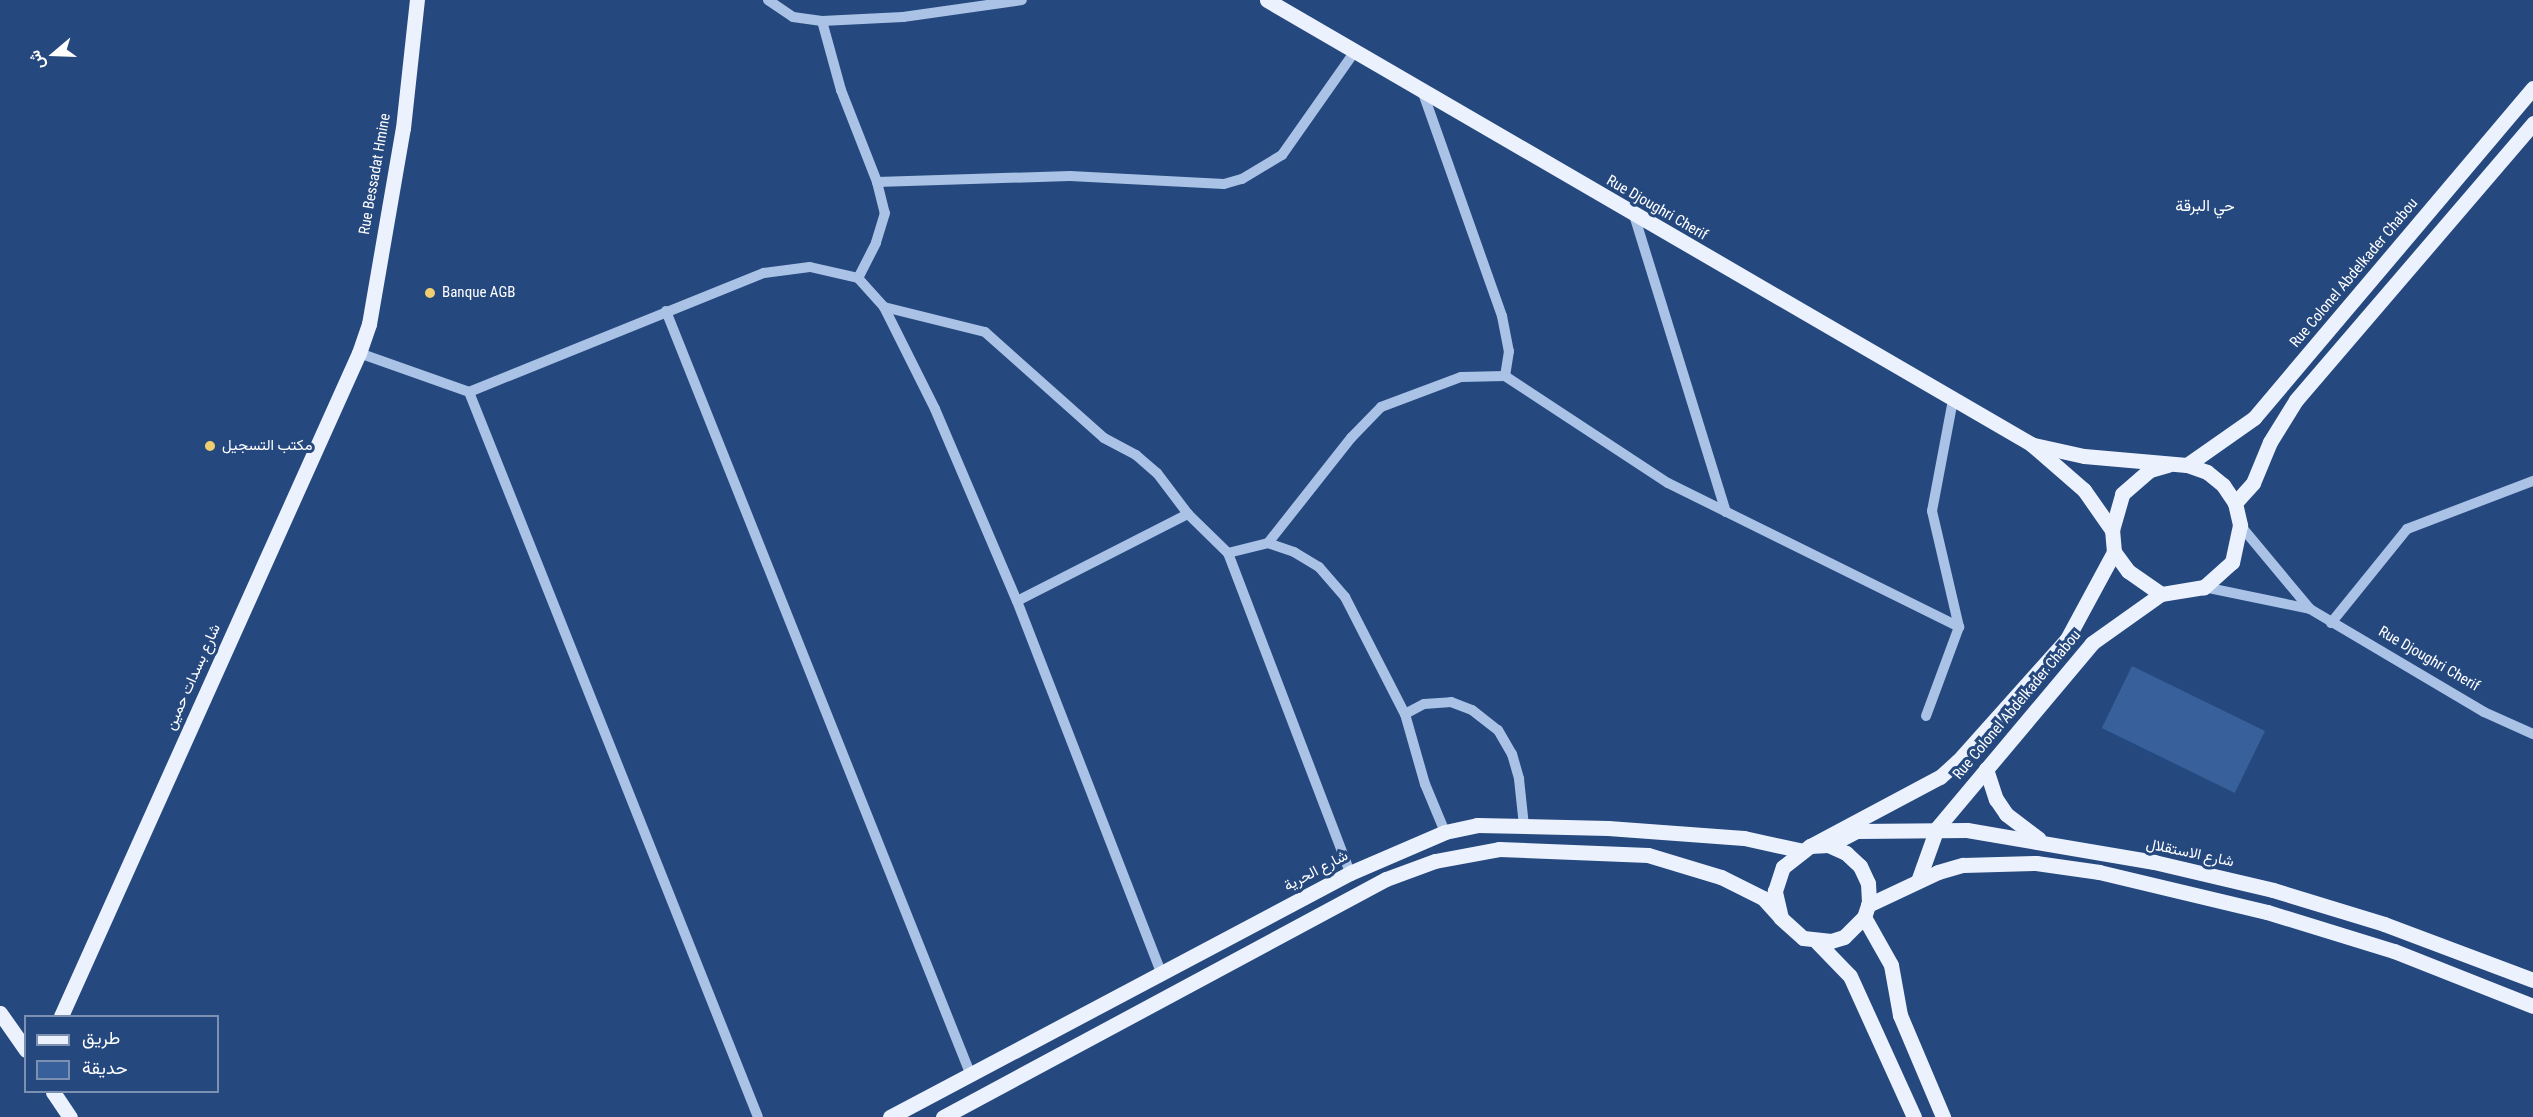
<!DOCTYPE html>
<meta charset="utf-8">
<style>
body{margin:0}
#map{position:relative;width:2533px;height:1117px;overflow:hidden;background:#25487e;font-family:"Roboto Condensed",Vazirmatn,sans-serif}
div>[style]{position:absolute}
.green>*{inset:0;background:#38619b;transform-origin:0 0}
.minor>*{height:10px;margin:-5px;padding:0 5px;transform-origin:5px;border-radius:5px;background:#aac2e5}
.major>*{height:15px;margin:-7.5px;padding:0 7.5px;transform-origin:7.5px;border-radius:7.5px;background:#ebf1fd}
.dots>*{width:16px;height:16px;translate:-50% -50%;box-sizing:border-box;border:3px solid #25487e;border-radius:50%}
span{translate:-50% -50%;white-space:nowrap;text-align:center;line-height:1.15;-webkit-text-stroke:6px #25487e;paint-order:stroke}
.street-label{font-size:15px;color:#fff}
.poi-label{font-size:15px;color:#fff}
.left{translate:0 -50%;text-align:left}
.neighbourhood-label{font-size:16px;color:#fff}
.legend{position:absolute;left:24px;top:1015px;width:195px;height:78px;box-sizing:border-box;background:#25487e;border:2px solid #7c91b2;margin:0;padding:8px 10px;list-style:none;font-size:18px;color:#fff}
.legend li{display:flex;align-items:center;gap:12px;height:30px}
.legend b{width:30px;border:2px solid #7c91b2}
.north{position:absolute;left:24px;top:24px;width:60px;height:60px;-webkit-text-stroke:4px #25487e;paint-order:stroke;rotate:251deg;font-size:16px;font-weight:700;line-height:24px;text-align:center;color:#fff}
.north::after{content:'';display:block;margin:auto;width:21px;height:27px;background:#fff;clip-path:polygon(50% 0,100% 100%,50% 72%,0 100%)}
</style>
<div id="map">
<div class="green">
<div style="left:2132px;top:666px;width:148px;height:69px;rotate:26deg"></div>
</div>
<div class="minor">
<div style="left:768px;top:0;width:30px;rotate:34deg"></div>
<div style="left:793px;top:17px;width:29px;rotate:8deg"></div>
<div style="left:822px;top:21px;width:81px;rotate:-2.8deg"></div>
<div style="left:903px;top:17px;width:120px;rotate:-8.1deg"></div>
<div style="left:822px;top:21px;width:72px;rotate:74.6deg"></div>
<div style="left:841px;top:90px;width:99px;rotate:68.6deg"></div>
<div style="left:877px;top:182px;width:32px;rotate:76deg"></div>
<div style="left:885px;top:213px;width:31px;rotate:107deg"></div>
<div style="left:876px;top:243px;width:39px;rotate:117deg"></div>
<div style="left:1423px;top:93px;width:237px;rotate:70.5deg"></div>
<div style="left:1502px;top:316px;width:36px;rotate:79deg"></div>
<div style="left:1509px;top:351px;width:25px;rotate:99deg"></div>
<div style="left:877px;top:182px;width:193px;rotate:-1.8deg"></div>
<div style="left:1070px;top:176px;width:154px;rotate:3deg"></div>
<div style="left:1224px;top:184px;width:19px;rotate:-16deg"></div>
<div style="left:1242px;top:179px;width:47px;rotate:-31deg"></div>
<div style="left:1282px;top:155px;width:127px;rotate:-54.9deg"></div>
<div style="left:1634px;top:215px;width:311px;rotate:72.8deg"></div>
<div style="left:884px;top:307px;width:104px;rotate:13.9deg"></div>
<div style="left:985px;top:332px;width:159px;rotate:41.7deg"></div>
<div style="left:1104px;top:438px;width:36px;rotate:28deg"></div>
<div style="left:1136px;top:455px;width:28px;rotate:41deg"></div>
<div style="left:1157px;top:473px;width:51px;rotate:52.9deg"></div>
<div style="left:1188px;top:514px;width:56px;rotate:44.3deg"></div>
<div style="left:1228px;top:553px;width:342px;rotate:69.1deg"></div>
<div style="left:666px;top:311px;width:820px;rotate:68.25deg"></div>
<div style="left:359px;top:353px;width:117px;rotate:19.5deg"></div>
<div style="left:469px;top:392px;width:780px;rotate:68.27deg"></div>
<div style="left:469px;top:392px;width:318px;rotate:-22deg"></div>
<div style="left:764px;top:273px;width:46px;rotate:-7.4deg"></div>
<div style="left:810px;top:267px;width:49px;rotate:12.9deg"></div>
<div style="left:858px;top:278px;width:39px;rotate:48deg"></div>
<div style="left:884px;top:307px;width:114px;rotate:63.4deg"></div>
<div style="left:935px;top:409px;width:209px;rotate:66.9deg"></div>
<div style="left:1017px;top:601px;width:400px;rotate:68.8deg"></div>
<div style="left:2240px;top:525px;width:109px;rotate:50.2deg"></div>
<div style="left:2310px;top:609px;width:202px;rotate:30.6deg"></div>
<div style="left:2484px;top:712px;width:54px;rotate:24.2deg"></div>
<div style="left:1268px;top:543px;width:134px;rotate:-51.7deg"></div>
<div style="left:1351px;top:438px;width:43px;rotate:-45.9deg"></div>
<div style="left:1381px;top:407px;width:85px;rotate:-20.6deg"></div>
<div style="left:1461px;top:377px;width:44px;rotate:-1.3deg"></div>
<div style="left:1505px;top:376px;width:195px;rotate:33.3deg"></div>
<div style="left:1668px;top:483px;width:325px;rotate:26.3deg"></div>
<div style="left:1228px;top:553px;width:41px;rotate:-14deg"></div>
<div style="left:1268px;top:543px;width:28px;rotate:19deg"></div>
<div style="left:1294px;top:552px;width:29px;rotate:31deg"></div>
<div style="left:1319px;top:567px;width:40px;rotate:49deg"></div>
<div style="left:1345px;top:597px;width:131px;rotate:62.9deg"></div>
<div style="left:1405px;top:714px;width:73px;rotate:74.1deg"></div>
<div style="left:1425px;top:784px;width:52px;rotate:67.4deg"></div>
<div style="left:2204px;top:587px;width:108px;rotate:11.7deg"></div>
<div style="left:1017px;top:601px;width:192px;rotate:-27deg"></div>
<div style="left:2331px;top:623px;width:121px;rotate:-51deg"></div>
<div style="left:2407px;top:529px;width:135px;rotate:-20.9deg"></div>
<div style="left:1405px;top:714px;width:21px;rotate:-28deg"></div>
<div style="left:1424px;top:704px;width:27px;rotate:-4deg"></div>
<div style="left:1451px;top:702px;width:22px;rotate:21deg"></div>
<div style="left:1472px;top:710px;width:33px;rotate:38deg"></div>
<div style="left:1498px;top:730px;width:28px;rotate:60deg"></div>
<div style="left:1512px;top:754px;width:26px;rotate:74deg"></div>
<div style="left:1519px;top:779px;width:47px;rotate:83.9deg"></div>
<div style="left:1926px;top:716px;width:95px;rotate:-69.7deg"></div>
<div style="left:1959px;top:627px;width:119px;rotate:-103.1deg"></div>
<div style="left:1932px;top:511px;width:113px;rotate:-79.3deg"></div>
</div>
<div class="major">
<div style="left:1267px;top:0;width:884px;rotate:30.16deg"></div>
<div style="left:2031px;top:444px;width:70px;rotate:41deg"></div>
<div style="left:2084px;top:490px;width:49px;rotate:55deg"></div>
<div style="left:2034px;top:445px;width:51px;rotate:12.4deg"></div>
<div style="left:2084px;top:456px;width:103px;rotate:5deg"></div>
<div style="left:2187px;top:465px;width:21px;rotate:19deg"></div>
<div style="left:2207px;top:472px;width:21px;rotate:39deg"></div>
<div style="left:2223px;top:485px;width:22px;rotate:56deg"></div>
<div style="left:2235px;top:503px;width:23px;rotate:77deg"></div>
<div style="left:2240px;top:525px;width:38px;rotate:102deg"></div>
<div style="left:2232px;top:562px;width:38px;rotate:138deg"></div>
<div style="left:2204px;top:587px;width:44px;rotate:170.8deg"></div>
<div style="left:2161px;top:594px;width:40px;rotate:-145.1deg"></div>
<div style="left:2128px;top:571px;width:24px;rotate:-126deg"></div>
<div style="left:2114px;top:552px;width:22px;rotate:-95deg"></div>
<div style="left:2112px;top:530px;width:37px;rotate:-74deg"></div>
<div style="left:2122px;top:494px;width:37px;rotate:-41deg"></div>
<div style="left:2150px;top:470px;width:19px;rotate:-16deg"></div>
<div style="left:2187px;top:465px;width:82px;rotate:-35deg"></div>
<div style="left:2254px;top:418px;width:432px;rotate:-49.8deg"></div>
<div style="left:2235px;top:503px;width:27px;rotate:-48deg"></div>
<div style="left:2253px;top:483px;width:44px;rotate:-67.5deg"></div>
<div style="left:2270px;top:442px;width:49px;rotate:-58.2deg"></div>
<div style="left:2296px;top:400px;width:365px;rotate:-49.4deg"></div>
<div style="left:1986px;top:769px;width:32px;rotate:72deg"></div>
<div style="left:1996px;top:799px;width:18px;rotate:56deg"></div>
<div style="left:2006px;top:814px;width:41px;rotate:37.1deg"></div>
<div style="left:1839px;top:840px;width:20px;rotate:-27deg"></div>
<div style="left:1857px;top:831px;width:110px;rotate:-0.5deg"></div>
<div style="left:1967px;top:830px;width:190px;rotate:9.7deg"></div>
<div style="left:2154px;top:862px;width:122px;rotate:13.2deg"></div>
<div style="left:2273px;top:890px;width:116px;rotate:17deg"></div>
<div style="left:2384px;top:924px;width:159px;rotate:20.6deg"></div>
<div style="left:1810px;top:846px;width:18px;rotate:-3deg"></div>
<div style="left:1828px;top:845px;width:20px;rotate:24deg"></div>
<div style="left:1846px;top:853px;width:19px;rotate:43deg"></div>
<div style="left:1860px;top:866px;width:19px;rotate:65deg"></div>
<div style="left:1868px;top:883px;width:19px;rotate:87deg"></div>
<div style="left:1869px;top:902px;width:16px;rotate:108deg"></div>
<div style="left:1864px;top:917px;width:28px;rotate:135deg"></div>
<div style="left:1844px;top:937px;width:14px;rotate:163deg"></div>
<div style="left:1831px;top:941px;width:28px;rotate:-174deg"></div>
<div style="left:1803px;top:938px;width:30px;rotate:-138deg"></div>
<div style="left:1781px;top:918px;width:28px;rotate:-103deg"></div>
<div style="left:1775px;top:891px;width:25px;rotate:-72deg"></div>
<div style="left:1783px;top:867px;width:34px;rotate:-38deg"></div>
<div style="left:1810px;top:846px;width:147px;rotate:-28deg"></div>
<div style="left:1940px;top:777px;width:24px;rotate:-42deg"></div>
<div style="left:1958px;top:761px;width:164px;rotate:-48.2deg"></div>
<div style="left:2067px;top:639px;width:99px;rotate:-61.6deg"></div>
<div style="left:1918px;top:881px;width:56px;rotate:-70.3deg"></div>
<div style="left:1937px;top:828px;width:241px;rotate:-50deg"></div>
<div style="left:2092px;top:643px;width:85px;rotate:-35.4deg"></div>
<div style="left:1868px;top:905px;width:77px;rotate:-25.2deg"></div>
<div style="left:1938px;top:872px;width:26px;rotate:-16deg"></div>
<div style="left:1963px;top:865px;width:73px;rotate:-1.6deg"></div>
<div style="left:2036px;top:863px;width:64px;rotate:8.1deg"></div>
<div style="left:2099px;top:872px;width:173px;rotate:13.4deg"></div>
<div style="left:2267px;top:912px;width:133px;rotate:17.1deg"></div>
<div style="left:2394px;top:951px;width:149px;rotate:21.6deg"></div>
<div style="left:1864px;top:917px;width:55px;rotate:60.6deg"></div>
<div style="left:1891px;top:965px;width:51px;rotate:79.8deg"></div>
<div style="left:1900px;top:1015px;width:111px;rotate:67.1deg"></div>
<div style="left:1817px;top:942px;width:47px;rotate:45.9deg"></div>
<div style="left:1850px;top:976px;width:155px;rotate:65.6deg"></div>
<div style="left:0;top:1013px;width:45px;rotate:54.9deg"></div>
<div style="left:61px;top:1016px;width:727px;rotate:-65.8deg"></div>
<div style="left:359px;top:353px;width:31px;rotate:-71deg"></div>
<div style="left:369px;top:324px;width:199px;rotate:-80.2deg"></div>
<div style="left:403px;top:128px;width:129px;rotate:-83.8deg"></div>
<div style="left:53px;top:1092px;width:30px;rotate:56deg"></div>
<div style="left:890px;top:1117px;width:521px;rotate:-27.94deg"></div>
<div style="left:1350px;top:873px;width:103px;rotate:-23.3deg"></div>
<div style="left:1445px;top:832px;width:33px;rotate:-12deg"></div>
<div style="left:1477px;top:825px;width:131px;rotate:1.3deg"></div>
<div style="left:1608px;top:828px;width:136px;rotate:4.2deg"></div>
<div style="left:1744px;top:838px;width:60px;rotate:12.4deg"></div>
<div style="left:943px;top:1117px;width:503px;rotate:-28.25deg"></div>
<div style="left:1386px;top:879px;width:52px;rotate:-20.2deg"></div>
<div style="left:1435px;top:861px;width:65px;rotate:-10.6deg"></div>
<div style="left:1499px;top:849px;width:149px;rotate:2.3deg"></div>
<div style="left:1648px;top:855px;width:76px;rotate:16.8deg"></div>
<div style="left:1721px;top:877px;width:47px;rotate:26.6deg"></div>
<div style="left:1763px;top:898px;width:27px;rotate:48deg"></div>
</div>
<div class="dots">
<div style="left:430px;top:293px;background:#efcf6f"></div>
<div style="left:210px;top:446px;background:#efcf6f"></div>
</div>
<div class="street-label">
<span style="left:375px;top:174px;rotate:-80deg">Rue Bessadat Hmine</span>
<span style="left:1657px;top:208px;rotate:30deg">Rue Djoughri Cherif</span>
<span style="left:2354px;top:273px;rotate:-50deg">Rue Colonel Abdelkader Chabou</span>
<span style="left:2429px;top:659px;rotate:30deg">Rue Djoughri Cherif</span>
<span style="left:193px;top:677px;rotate:-66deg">شارع بسدات حمين</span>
<span style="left:2017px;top:705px;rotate:-50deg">Rue Colonel Abdelkader Chabou</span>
<span style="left:2190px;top:853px;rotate:12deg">شارع الاستقلال</span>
<span style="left:1316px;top:871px;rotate:-28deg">شارع الحرية</span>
</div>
<div class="poi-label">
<span class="left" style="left:442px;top:293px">Banque AGB</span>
<span class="left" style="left:222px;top:446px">مكتب التسجيل</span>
</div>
<div class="neighbourhood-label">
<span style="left:2205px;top:206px">حي البرقة</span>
</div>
<ul class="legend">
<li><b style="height:8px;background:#ebf1fd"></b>طريق</li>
<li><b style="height:16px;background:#38619b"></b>حديقة</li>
</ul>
<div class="north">ش</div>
</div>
